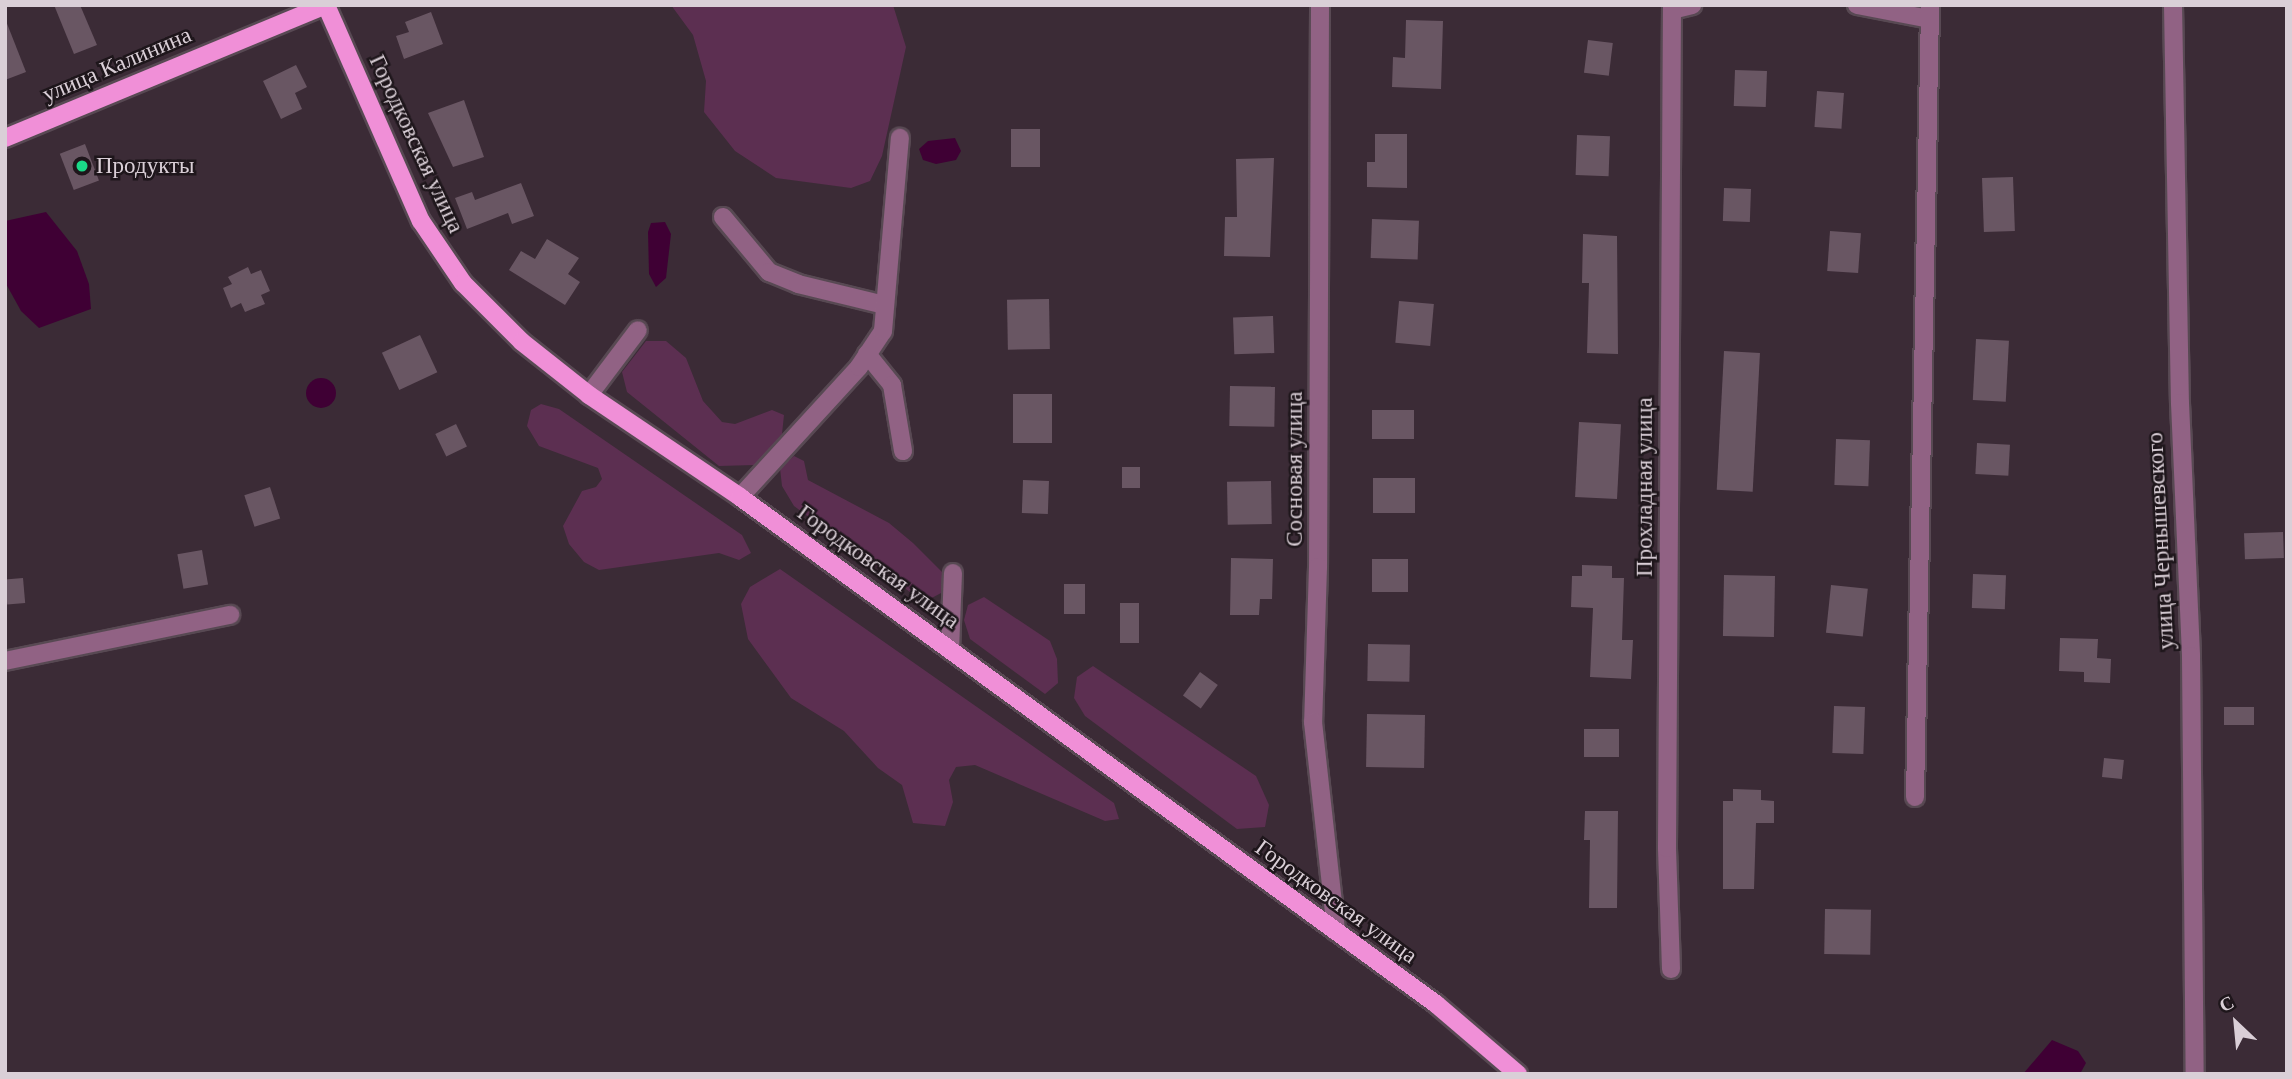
<!DOCTYPE html>
<meta charset="utf-8">
<style>
body{margin:0}
#map{position:relative;width:2292px;height:1079px;overflow:hidden;background:#3b2b36;font-family:"Times New Roman",serif}
div>[style]{position:absolute}
.green>*{inset:0;background:#5c2f51}
.water>*{inset:0;background:#3f0034}
.round{border-radius:50%}
.building>*{inset:0;background:#695663;transform-origin:0 0}
.roads{filter:drop-shadow(2px 0 #584953) drop-shadow(-2px 0 #584953) drop-shadow(0 2px #584953) drop-shadow(0 -2px #584953)}
.minor>*{height:18px;margin:-9px;padding:0 9px;transform-origin:9px;border-radius:9px;background:#916284}
.major>*{height:18px;margin:-9px;padding:0 9px;transform-origin:9px;border-radius:9px;background:#f08fd7}
.dots>*{width:19px;height:19px;translate:-50% -50%;box-sizing:border-box;border:4px solid #1e161b;border-radius:50%}
span{translate:-50% -50%;white-space:nowrap;text-align:center;line-height:1.15;-webkit-text-stroke:5px #1e161b;paint-order:stroke}
.street-label{font-size:23px;color:#dacfd7}
.poi-label{font-size:23px;color:#dacfd7}
.left{translate:0 -50%;text-align:left}
.frame{position:absolute;inset:0;border:7px solid #dacfd7;pointer-events:none}
.north{position:absolute;left:2201px;top:988px;width:70px;height:70px;-webkit-text-stroke:5px #1e161b;paint-order:stroke;rotate:334deg;font-size:19px;font-weight:700;line-height:28px;text-align:center;color:#dacfd7}
.north::after{content:'';display:block;margin:auto;width:24px;height:32px;background:#dacfd7;clip-path:polygon(50% 0,100% 100%,50% 72%,0 100%)}
</style>
<div id="map">
<div class="green">
<div style="clip-path:polygon(671px 5px,893px 5px,906px 47px,882px 156px,870px 181px,851px 188px,776px 178px,735px 151px,704px 112px,706px 81px,693px 35px)"></div>
<div style="clip-path:polygon(646px 341px,666px 341px,686px 358px,703px 401px,722px 422px,735px 424px,772px 410px,784px 415px,782px 434px,755px 465px,719px 466px,627px 392px,622px 372px)"></div>
<div style="clip-path:polygon(541px 404px,559px 409px,742px 535px,751px 553px,739px 560px,719px 553px,599px 570px,584px 562px,569px 544px,563px 526px,582px 491px,596px 487px,602px 479px,598px 468px,539px 446px,527px 426px,531px 410px)"></div>
<div style="clip-path:polygon(794px 456px,804px 461px,808px 480px,889px 523px,913px 543px,945px 575px,943px 592px,926px 601px,910px 592px,794px 506px,782px 486px,780px 468px)"></div>
<div style="clip-path:polygon(780px 569px,1114px 803px,1119px 819px,1105px 821px,975px 765px,956px 767px,949px 780px,953px 802px,945px 826px,913px 823px,902px 785px,878px 768px,844px 731px,791px 698px,748px 639px,741px 604px,750px 587px)"></div>
<div style="clip-path:polygon(984px 597px,1050px 641px,1057px 659px,1058px 683px,1045px 694px,970px 639px,964px 620px,968px 605px)"></div>
<div style="clip-path:polygon(1093px 666px,1256px 776px,1269px 805px,1265px 827px,1237px 829px,1085px 716px,1074px 698px,1077px 677px)"></div>
</div>
<div class="water">
<div style="clip-path:polygon(955px 138px,961px 151px,956px 160px,936px 164px,923px 160px,919px 149px,928px 141px)"></div>
<div style="clip-path:polygon(46px 212px,77px 251px,89px 284px,91px 309px,39px 328px,21px 311px,5px 282px,5px 221px)"></div>
<div style="clip-path:polygon(665px 222px,671px 234px,666px 278px,656px 287px,649px 274px,648px 232px,651px 223px)"></div>
<div class="round" style="left:306px;top:378px;width:30px;height:30px"></div>
<div style="clip-path:polygon(2052px 1040px,2078px 1051px,2086px 1063px,2080px 1074px,2023px 1074px)"></div>
</div>
<div class="building">
<div style="clip-path:polygon(54px 5px,80px 5px,97px 45px,74px 54px)"></div>
<div style="clip-path:polygon(431px 12px,443px 44px,404px 59px,396px 36px,409px 32px,405px 22px)"></div>
<div style="clip-path:polygon(1406px 20px,1443px 21px,1441px 89px,1392px 87px,1393px 57px,1405px 58px)"></div>
<div style="clip-path:polygon(6px 21px,26px 72px,5px 80px,5px 22px)"></div>
<div style="left:1588px;top:40px;width:25px;height:33px;rotate:7deg"></div>
<div style="clip-path:polygon(296px 65px,307px 87px,295px 93px,302px 109px,281px 119px,263px 81px)"></div>
<div style="left:1735px;top:70px;width:32px;height:36px;rotate:2deg"></div>
<div style="left:1817px;top:91px;width:27px;height:36px;rotate:4deg"></div>
<div style="clip-path:polygon(464px 100px,484px 157px,453px 167px,428px 113px)"></div>
<div style="left:1011px;top:129px;width:29px;height:38px"></div>
<div style="clip-path:polygon(1375px 134px,1407px 134px,1407px 188px,1367px 187px,1367px 162px,1375px 162px)"></div>
<div style="left:1577px;top:135px;width:33px;height:40px;rotate:2deg"></div>
<div style="left:85px;top:144px;width:39px;height:27px;rotate:69deg"></div>
<div style="clip-path:polygon(1274px 158px,1270px 257px,1224px 256px,1225px 217px,1237px 217px,1236px 159px)"></div>
<div style="left:2013px;top:177px;width:54px;height:31px;rotate:88deg"></div>
<div style="clip-path:polygon(521px 183px,534px 216px,512px 224px,508px 213px,467px 229px,455px 198px,472px 192px,475px 200px)"></div>
<div style="left:1724px;top:188px;width:27px;height:33px;rotate:2deg"></div>
<div style="left:1372px;top:219px;width:47px;height:39px;rotate:2deg"></div>
<div style="left:1830px;top:231px;width:31px;height:40px;rotate:4deg"></div>
<div style="clip-path:polygon(1583px 234px,1617px 236px,1618px 354px,1587px 353px,1589px 283px,1582px 283px)"></div>
<div style="clip-path:polygon(547px 239px,579px 258px,568px 274px,580px 282px,565px 305px,509px 270px,521px 251px,535px 259px)"></div>
<div style="clip-path:polygon(248px 267px,251px 274px,261px 270px,270px 291px,261px 295px,265px 304px,245px 312px,241px 303px,231px 308px,223px 288px,232px 284px,228px 277px)"></div>
<div style="left:1049px;top:299px;width:50px;height:42px;rotate:89deg"></div>
<div style="left:1399px;top:301px;width:35px;height:42px;rotate:5deg"></div>
<div style="left:1273px;top:316px;width:37px;height:40px;rotate:88deg"></div>
<div style="left:420px;top:335px;width:41px;height:42px;rotate:65deg"></div>
<div style="left:1976px;top:339px;width:33px;height:61px;rotate:3deg"></div>
<div style="left:1724px;top:351px;width:36px;height:139px;rotate:3deg"></div>
<div style="left:1230px;top:386px;width:45px;height:40px;rotate:1deg"></div>
<div style="left:1013px;top:394px;width:39px;height:49px"></div>
<div style="left:1414px;top:410px;width:29px;height:42px;rotate:90deg"></div>
<div style="left:1579px;top:422px;width:42px;height:75px;rotate:3deg"></div>
<div style="left:456px;top:424px;width:25px;height:23px;rotate:64deg"></div>
<div style="left:1836px;top:439px;width:34px;height:46px;rotate:2deg"></div>
<div style="left:1977px;top:443px;width:33px;height:31px;rotate:3deg"></div>
<div style="left:1122px;top:467px;width:18px;height:21px"></div>
<div style="left:1415px;top:478px;width:35px;height:42px;rotate:90deg"></div>
<div style="left:1023px;top:480px;width:26px;height:33px;rotate:2deg"></div>
<div style="left:1271px;top:481px;width:43px;height:44px;rotate:89deg"></div>
<div style="left:270px;top:487px;width:33px;height:27px;rotate:72deg"></div>
<div style="left:2283px;top:532px;width:26px;height:39px;rotate:88deg"></div>
<div style="left:202px;top:550px;width:35px;height:25px;rotate:80deg"></div>
<div style="clip-path:polygon(1231px 558px,1273px 559px,1272px 599px,1260px 599px,1259px 615px,1230px 615px)"></div>
<div style="left:1408px;top:559px;width:33px;height:36px;rotate:90deg"></div>
<div style="clip-path:polygon(1582px 565px,1612px 566px,1612px 578px,1624px 578px,1622px 640px,1633px 640px,1631px 679px,1590px 677px,1593px 608px,1571px 607px,1572px 576px,1582px 576px)"></div>
<div style="left:1973px;top:574px;width:33px;height:34px;rotate:2deg"></div>
<div style="left:1724px;top:575px;width:51px;height:61px;rotate:1deg"></div>
<div style="left:23px;top:578px;width:25px;height:18px;rotate:85deg"></div>
<div style="left:1064px;top:584px;width:21px;height:30px"></div>
<div style="left:1831px;top:585px;width:37px;height:48px;rotate:6deg"></div>
<div style="left:1120px;top:603px;width:19px;height:40px"></div>
<div style="clip-path:polygon(2060px 638px,2098px 639px,2097px 658px,2111px 659px,2110px 683px,2084px 682px,2084px 672px,2059px 671px)"></div>
<div style="left:1368px;top:644px;width:42px;height:37px;rotate:1deg"></div>
<div style="left:1200px;top:672px;width:22px;height:29px;rotate:36deg"></div>
<div style="left:1834px;top:706px;width:31px;height:47px;rotate:2deg"></div>
<div style="left:2224px;top:707px;width:30px;height:18px"></div>
<div style="left:1367px;top:714px;width:58px;height:53px;rotate:1deg"></div>
<div style="left:1584px;top:729px;width:35px;height:28px"></div>
<div style="left:2104px;top:758px;width:20px;height:19px;rotate:6deg"></div>
<div style="clip-path:polygon(1733px 789px,1761px 790px,1761px 800px,1774px 801px,1774px 823px,1756px 823px,1754px 889px,1723px 889px,1723px 801px,1733px 801px)"></div>
<div style="clip-path:polygon(1585px 811px,1618px 811px,1617px 908px,1589px 908px,1590px 840px,1584px 840px)"></div>
<div style="left:1825px;top:909px;width:46px;height:45px;rotate:1deg"></div>
</div>
<div class="roads">
<div class="minor">
<div style="left:1320px;top:5px;width:562px;rotate:90.2deg"></div>
<div style="left:1318px;top:567px;width:155px;rotate:91.8deg"></div>
<div style="left:1313px;top:722px;width:211px;rotate:83.7deg"></div>
<div style="left:1857px;top:5px;width:74px;rotate:10.9deg"></div>
<div style="left:2173px;top:5px;width:398px;rotate:89deg"></div>
<div style="left:2180px;top:403px;width:253px;rotate:87.5deg"></div>
<div style="left:2191px;top:656px;width:418px;rotate:89.5deg"></div>
<div style="left:1672px;top:10px;width:21px;rotate:-14deg"></div>
<div style="left:723px;top:217px;width:72px;rotate:50.1deg"></div>
<div style="left:769px;top:272px;width:31px;rotate:22deg"></div>
<div style="left:798px;top:284px;width:89px;rotate:13.7deg"></div>
<div style="left:867px;top:354px;width:40px;rotate:51deg"></div>
<div style="left:892px;top:385px;width:67px;rotate:80.5deg"></div>
<div style="left:589px;top:395px;width:81px;rotate:-53deg"></div>
<div style="left:740px;top:497px;width:176px;rotate:-47.5deg"></div>
<div style="left:859px;top:367px;width:43px;rotate:-56.3deg"></div>
<div style="left:883px;top:331px;width:194px;rotate:-85deg"></div>
<div style="left:950px;top:650px;width:77px;rotate:-87.8deg"></div>
<div style="left:5px;top:661px;width:230px;rotate:-11.6deg"></div>
<div style="left:1915px;top:797px;width:792px;rotate:-88.91deg"></div>
<div style="left:1671px;top:969px;width:121px;rotate:-91.9deg"></div>
<div style="left:1667px;top:848px;width:843px;rotate:-89.66deg"></div>
</div>
<div class="major">
<div style="left:5px;top:138px;width:347px;rotate:-22.5deg"></div>
<div style="left:326px;top:5px;width:236px;rotate:66.3deg"></div>
<div style="left:421px;top:221px;width:75px;rotate:55.9deg"></div>
<div style="left:463px;top:283px;width:83px;rotate:45deg"></div>
<div style="left:522px;top:342px;width:85px;rotate:38.3deg"></div>
<div style="left:589px;top:395px;width:182px;rotate:34deg"></div>
<div style="left:740px;top:497px;width:861px;rotate:36.07deg"></div>
<div style="left:1436px;top:1004px;width:108px;rotate:40.5deg"></div>
</div>
</div>
<div class="dots">
<div style="left:82px;top:166px;background:#1ad988"></div>
</div>
<div class="street-label">
<span style="left:117px;top:65px;rotate:-23deg">улица Калинина</span>
<span style="left:416px;top:144px;rotate:65deg">Городковская улица</span>
<span style="left:1295px;top:469px;rotate:-90deg">Сосновая улица</span>
<span style="left:1645px;top:487px;rotate:-90deg">Прохладная улица</span>
<span style="left:2161px;top:541px;rotate:-93deg">улица Чернышевского</span>
<span style="left:878px;top:567px;rotate:36deg">Городковская улица</span>
<span style="left:1336px;top:902px;rotate:36deg">Городковская улица</span>
</div>
<div class="poi-label">
<span class="left" style="left:96px;top:166px">Продукты</span>
</div>
<div class="frame"></div>
<div class="north">С</div>
</div>
